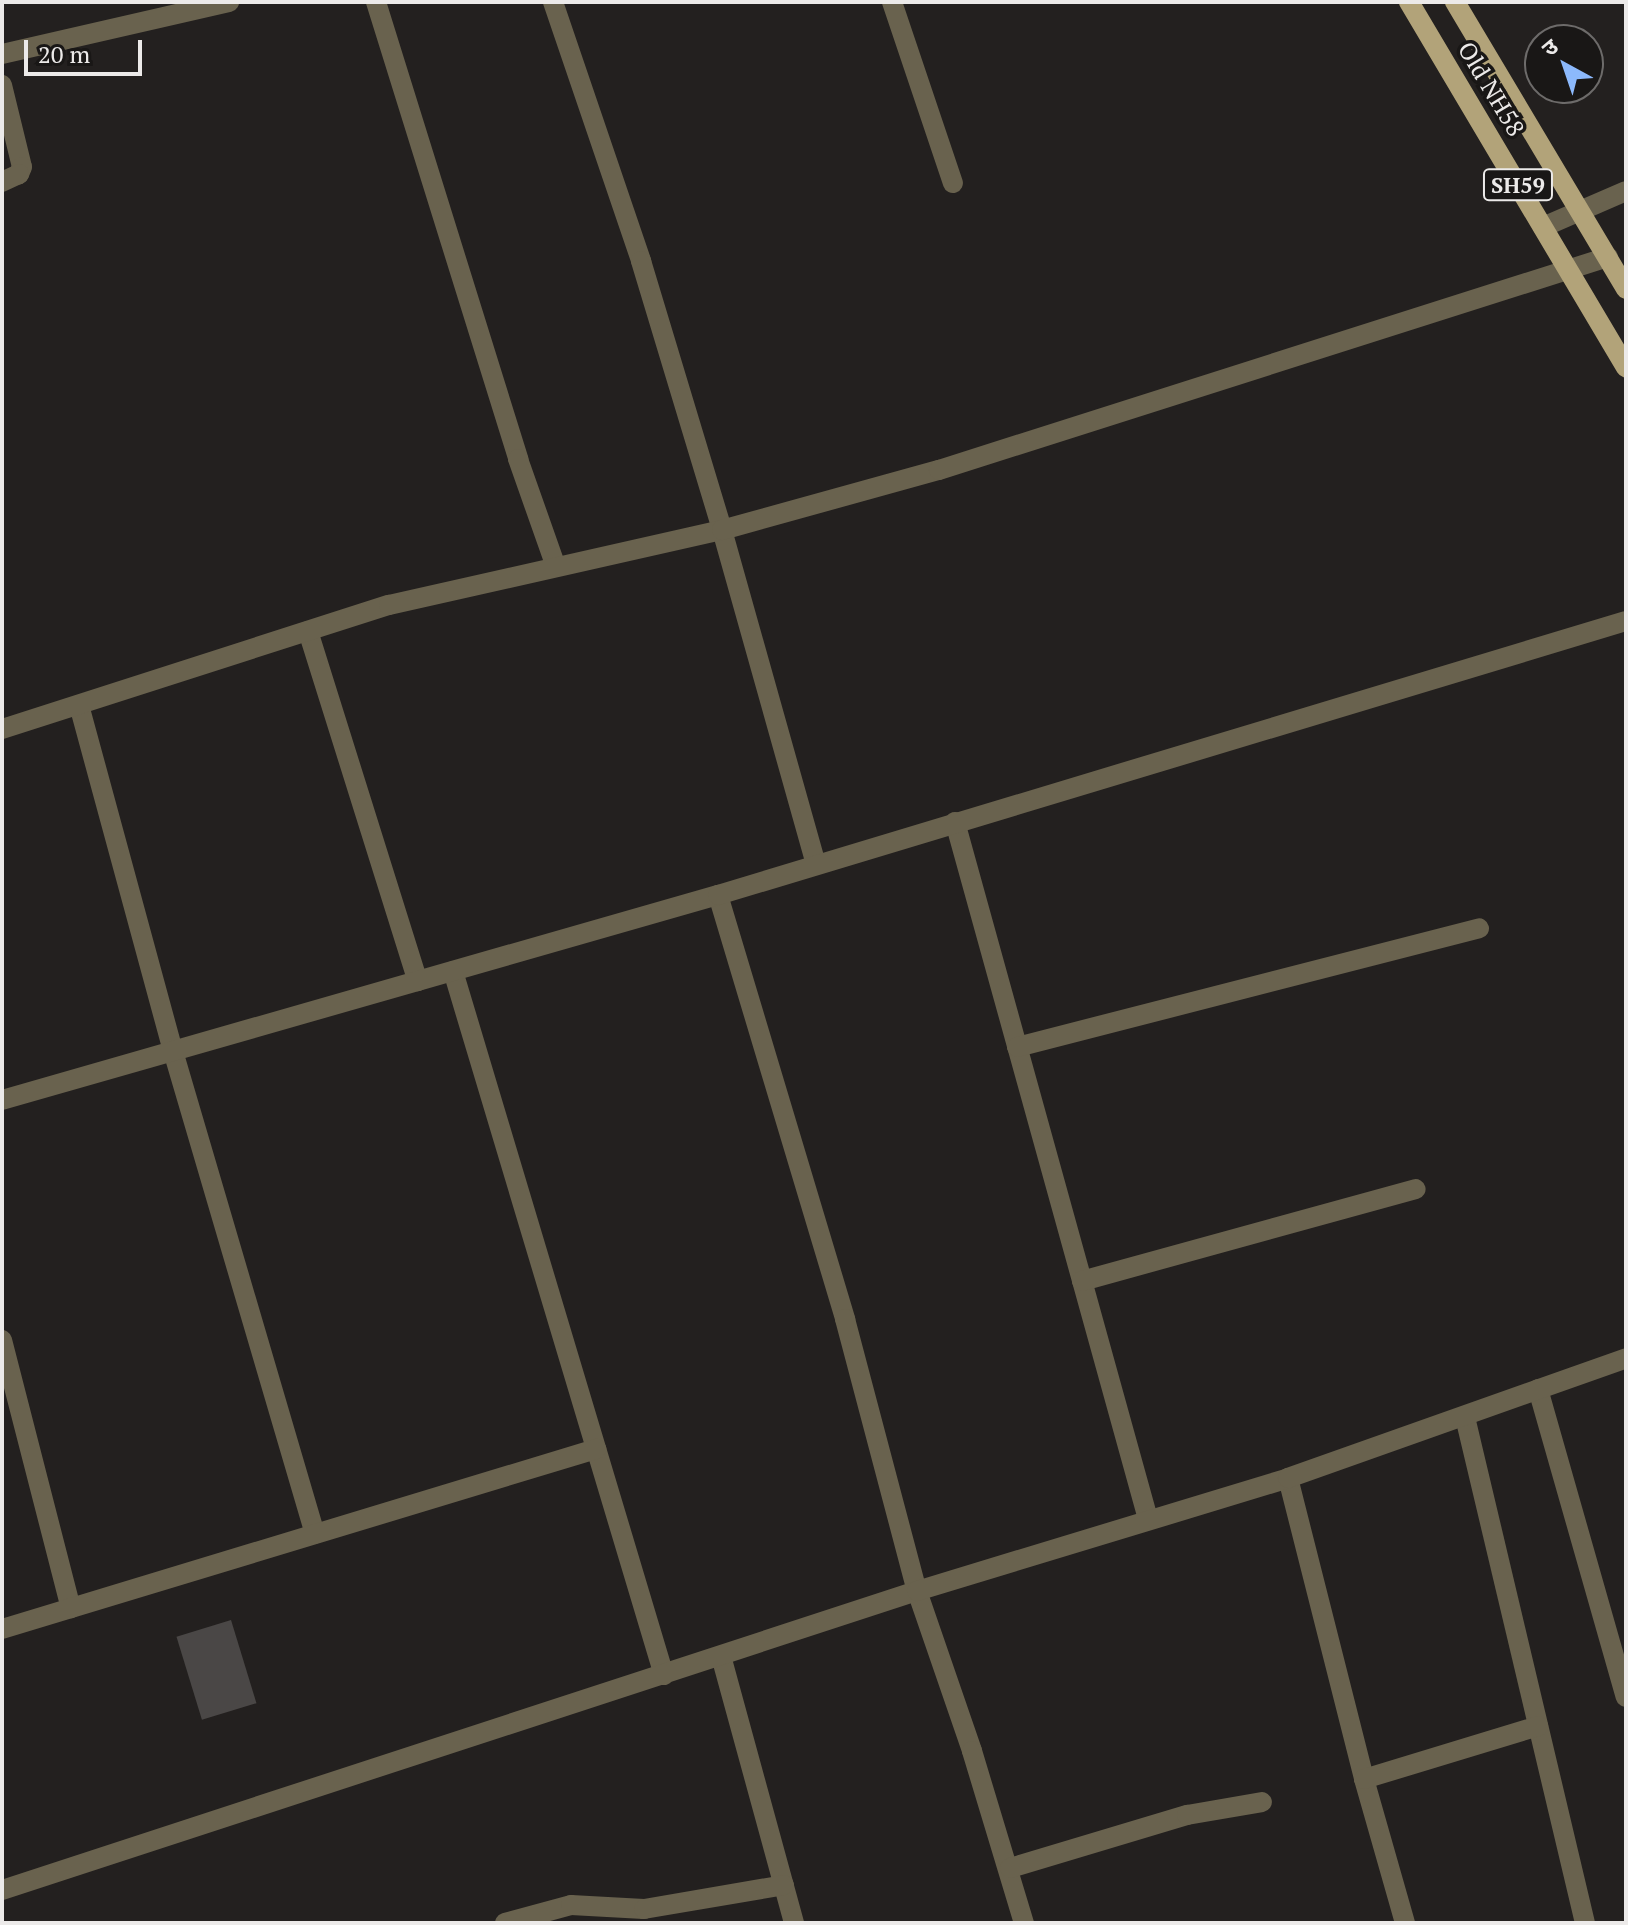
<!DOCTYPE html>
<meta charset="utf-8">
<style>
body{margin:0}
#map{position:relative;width:1628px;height:1925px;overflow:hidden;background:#23201f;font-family:"PT Serif","Noto Sans Devanagari",serif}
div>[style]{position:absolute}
.building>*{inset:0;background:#4a4746;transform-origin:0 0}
.minor>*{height:20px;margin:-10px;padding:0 10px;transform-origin:10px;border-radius:10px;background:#69624e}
.tertiary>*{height:20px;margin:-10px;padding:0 10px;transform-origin:10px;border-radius:10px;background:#69624e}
.primary>*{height:20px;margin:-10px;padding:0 10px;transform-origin:10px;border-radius:10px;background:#b2a379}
span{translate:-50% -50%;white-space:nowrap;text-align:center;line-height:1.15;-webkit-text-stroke:7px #191716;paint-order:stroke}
.shield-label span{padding:2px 6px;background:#191716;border:2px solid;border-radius:6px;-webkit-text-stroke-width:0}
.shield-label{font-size:22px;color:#eceae9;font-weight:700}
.street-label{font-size:24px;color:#eceae9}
.frame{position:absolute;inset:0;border:4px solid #eceae9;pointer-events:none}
.north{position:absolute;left:1524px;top:24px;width:80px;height:80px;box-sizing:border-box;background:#191716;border:2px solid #6d6b6a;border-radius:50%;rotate:320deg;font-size:22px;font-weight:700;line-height:32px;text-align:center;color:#eceae9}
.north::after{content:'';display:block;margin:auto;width:28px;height:36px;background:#8cb9fc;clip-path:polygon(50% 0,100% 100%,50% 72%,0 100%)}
.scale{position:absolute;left:24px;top:40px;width:118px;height:36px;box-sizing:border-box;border:4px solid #eceae9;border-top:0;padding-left:10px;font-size:24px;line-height:28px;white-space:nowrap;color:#eceae9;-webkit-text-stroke:6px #191716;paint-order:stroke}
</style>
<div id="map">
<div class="building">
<div style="left:231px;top:1620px;width:87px;height:57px;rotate:73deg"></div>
</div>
<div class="minor">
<div style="left:376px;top:2px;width:479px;rotate:72.7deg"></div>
<div style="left:518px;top:459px;width:114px;rotate:70.6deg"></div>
<div style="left:553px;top:2px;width:274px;rotate:71.2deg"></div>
<div style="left:641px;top:261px;width:281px;rotate:73.2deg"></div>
<div style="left:722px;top:530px;width:347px;rotate:74.3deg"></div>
<div style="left:892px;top:2px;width:191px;rotate:71.4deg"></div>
<div style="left:2px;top:54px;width:233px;rotate:-12.9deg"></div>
<div style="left:2px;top:85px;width:84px;rotate:76.3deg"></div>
<div style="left:22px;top:167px;width:8px;rotate:113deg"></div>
<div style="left:19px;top:174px;width:19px;rotate:155deg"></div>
<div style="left:1543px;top:227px;width:90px;rotate:-23.4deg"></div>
<div style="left:308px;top:631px;width:367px;rotate:72.6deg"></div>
<div style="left:79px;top:705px;width:359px;rotate:74.8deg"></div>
<div style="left:173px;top:1051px;width:503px;rotate:73.62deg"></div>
<div style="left:955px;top:822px;width:723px;rotate:74.52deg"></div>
<div style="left:718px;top:895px;width:443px;rotate:73.3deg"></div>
<div style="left:845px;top:1319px;width:281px;rotate:75.2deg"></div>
<div style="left:917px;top:1591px;width:169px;rotate:71deg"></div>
<div style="left:972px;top:1751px;width:180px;rotate:73.2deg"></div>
<div style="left:453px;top:971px;width:735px;rotate:73.32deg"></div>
<div style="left:1017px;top:1047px;width:477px;rotate:-14.4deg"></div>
<div style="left:2px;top:1100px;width:745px;rotate:-15.98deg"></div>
<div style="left:718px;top:895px;width:948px;rotate:-16.79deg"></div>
<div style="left:1082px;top:1281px;width:346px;rotate:-15.4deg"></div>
<div style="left:2px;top:1340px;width:277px;rotate:75.6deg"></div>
<div style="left:1538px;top:1389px;width:320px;rotate:74.1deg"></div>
<div style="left:1465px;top:1417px;width:520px;rotate:76.66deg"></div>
<div style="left:1288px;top:1478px;width:310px;rotate:75.8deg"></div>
<div style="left:1364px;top:1779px;width:150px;rotate:74.1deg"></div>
<div style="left:2px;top:1629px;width:621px;rotate:-16.86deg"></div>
<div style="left:721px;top:1656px;width:277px;rotate:74.7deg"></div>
<div style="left:1364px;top:1779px;width:182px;rotate:-16.9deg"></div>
<div style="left:1010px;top:1868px;width:185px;rotate:-16.7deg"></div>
<div style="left:1187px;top:1815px;width:76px;rotate:-9.8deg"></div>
<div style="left:2px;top:1890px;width:963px;rotate:-18.1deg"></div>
<div style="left:917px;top:1591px;width:388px;rotate:-16.9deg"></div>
<div style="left:1288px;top:1478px;width:359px;rotate:-19.5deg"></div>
<div style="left:505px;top:1923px;width:68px;rotate:-15.3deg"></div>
<div style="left:571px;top:1905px;width:73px;rotate:3.1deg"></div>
<div style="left:644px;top:1909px;width:142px;rotate:-9.7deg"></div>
</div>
<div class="tertiary">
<div style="left:2px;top:729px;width:406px;rotate:-17.8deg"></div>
<div style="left:389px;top:605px;width:341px;rotate:-12.7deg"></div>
<div style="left:722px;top:530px;width:225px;rotate:-15.5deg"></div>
<div style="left:939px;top:470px;width:702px;rotate:-17.66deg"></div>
</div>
<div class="primary">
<div style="left:1409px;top:2px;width:425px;rotate:59.3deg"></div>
<div style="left:1455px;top:2px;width:334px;rotate:59.2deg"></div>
</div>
<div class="shield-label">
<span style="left:1518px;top:185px">SH59</span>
</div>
<div class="street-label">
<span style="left:1491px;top:89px;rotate:59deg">Old NH58</span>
</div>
<div class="frame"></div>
<div class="north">उ</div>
<div class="scale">20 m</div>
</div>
